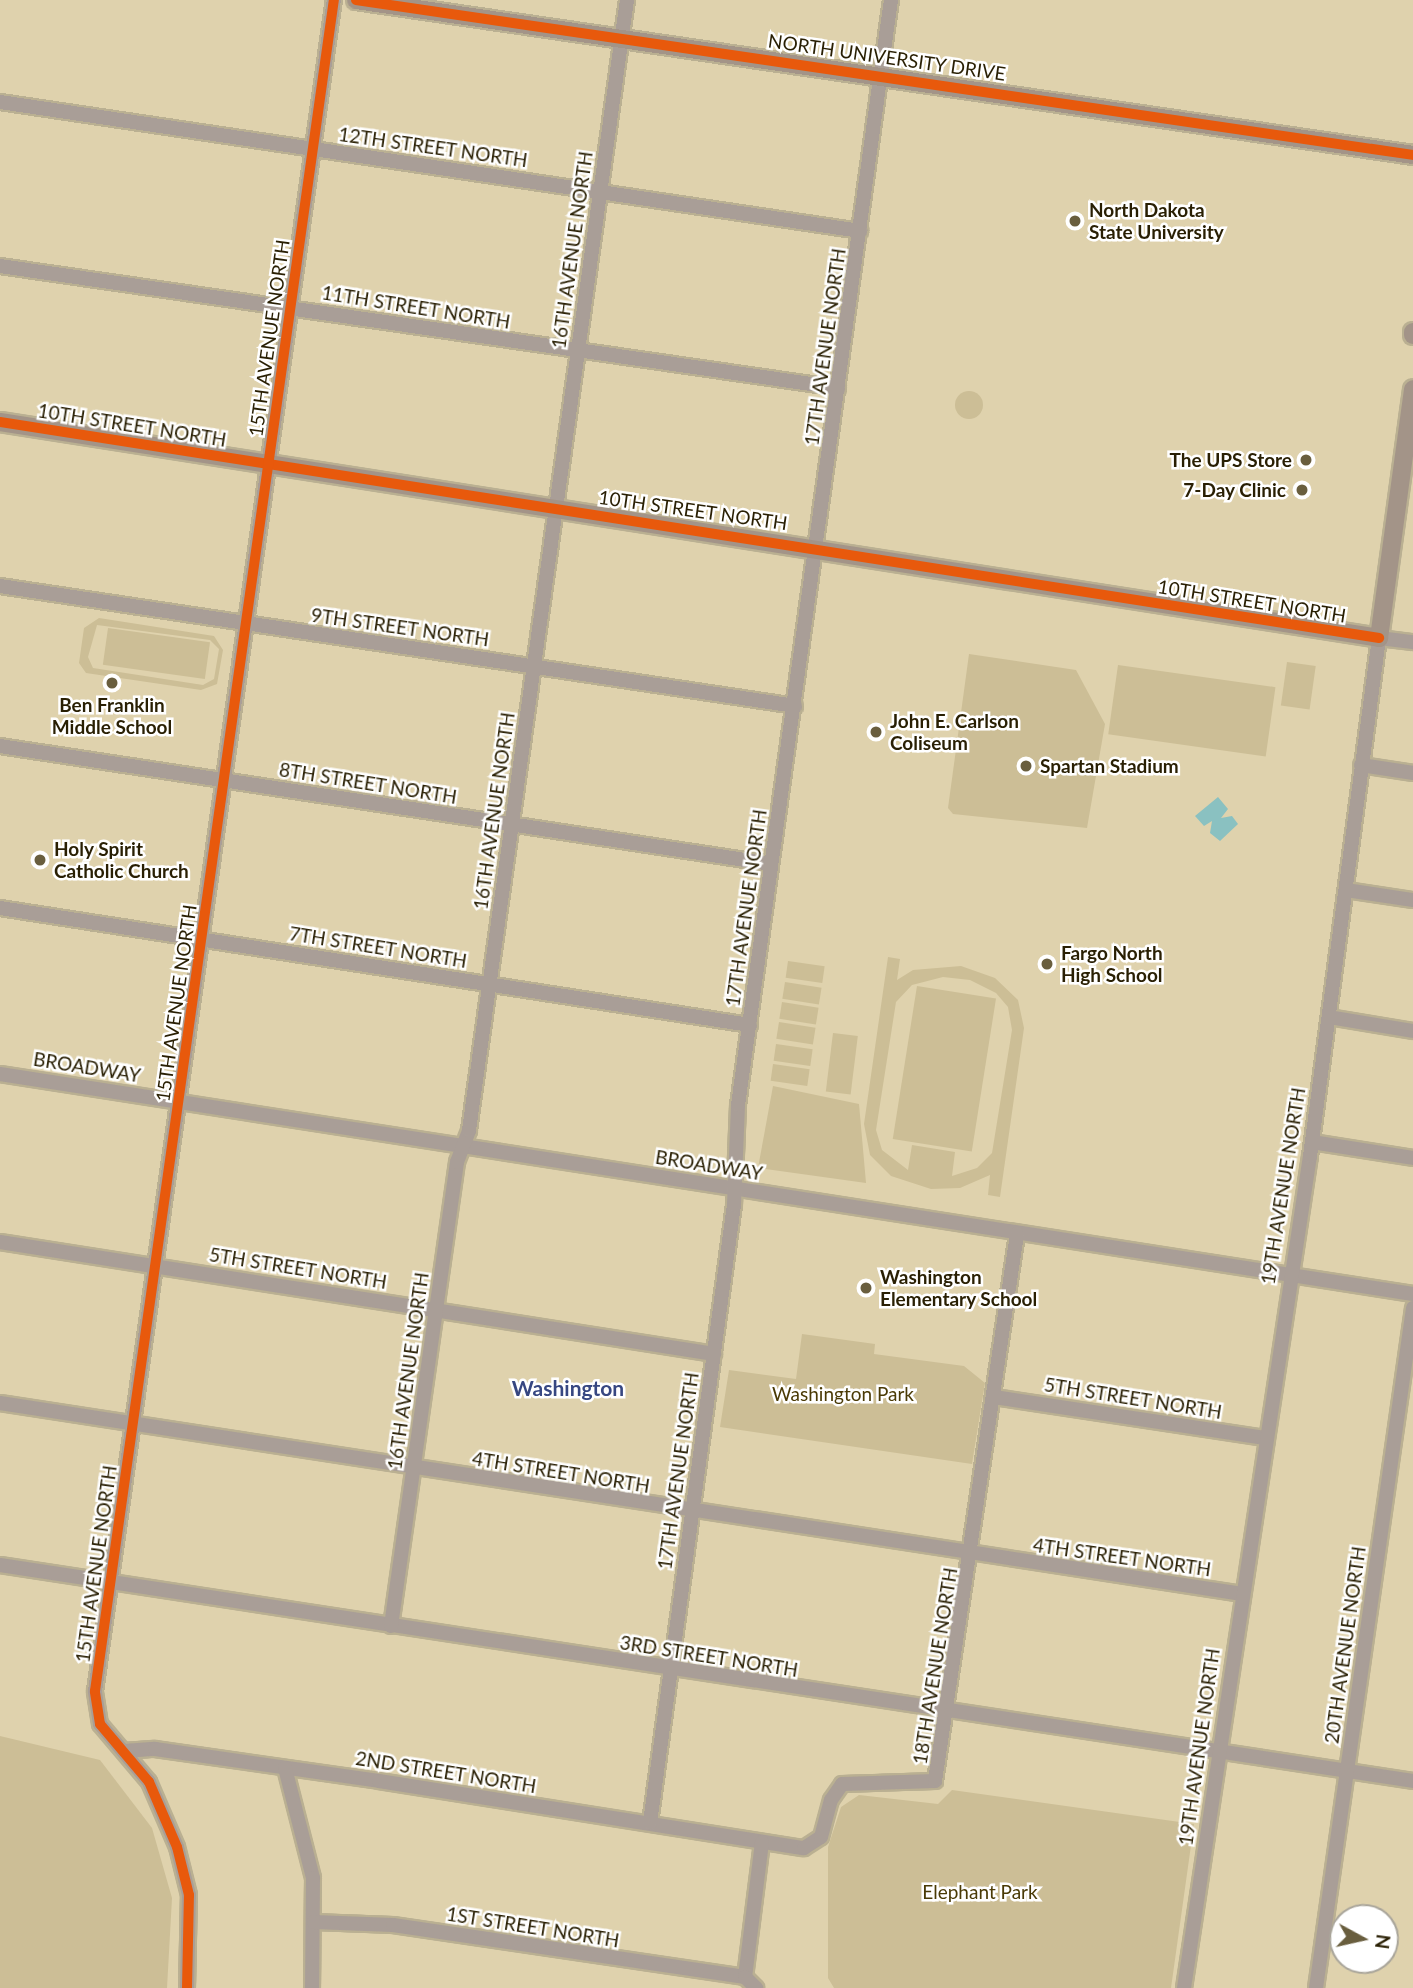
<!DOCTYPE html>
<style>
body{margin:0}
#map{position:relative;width:1413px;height:1988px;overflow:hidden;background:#dfd2ad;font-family:Lato,sans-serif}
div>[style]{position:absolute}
.green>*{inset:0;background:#ccbe96;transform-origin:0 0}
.round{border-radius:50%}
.water>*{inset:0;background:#8ac1c1}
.roads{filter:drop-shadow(2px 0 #bab092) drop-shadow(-2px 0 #bab092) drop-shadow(0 2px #bab092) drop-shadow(0 -2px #bab092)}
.minor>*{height:14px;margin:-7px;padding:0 7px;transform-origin:7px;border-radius:7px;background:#a99e97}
.major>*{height:18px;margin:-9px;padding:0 9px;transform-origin:9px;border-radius:9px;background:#a39488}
.cycleway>*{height:10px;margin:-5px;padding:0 5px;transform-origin:5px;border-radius:5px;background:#e8590c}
.dots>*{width:19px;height:19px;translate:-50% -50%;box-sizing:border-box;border:4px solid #fff;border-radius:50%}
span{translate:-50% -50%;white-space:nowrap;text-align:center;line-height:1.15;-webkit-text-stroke:5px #fff;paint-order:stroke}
.street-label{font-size:19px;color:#291f03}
.poi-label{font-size:19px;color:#291f03;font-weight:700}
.left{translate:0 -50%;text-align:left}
.right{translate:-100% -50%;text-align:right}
.park-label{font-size:19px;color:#4a3a05}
.neighbourhood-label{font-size:21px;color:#374781;font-weight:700}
.north{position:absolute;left:1329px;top:1904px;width:70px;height:70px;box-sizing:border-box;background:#fff;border:2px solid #a9a59a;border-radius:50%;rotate:98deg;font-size:19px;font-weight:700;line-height:28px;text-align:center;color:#291f03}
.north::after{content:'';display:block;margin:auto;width:24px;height:32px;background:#695e3e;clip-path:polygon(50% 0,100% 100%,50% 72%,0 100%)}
</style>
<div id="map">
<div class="green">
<div class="round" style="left:955px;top:391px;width:28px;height:28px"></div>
<div style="clip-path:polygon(evenodd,99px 618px,214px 636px,223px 650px,217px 684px,201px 690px,86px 673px,79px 663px,84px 628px,99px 618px,97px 625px,210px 640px,219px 649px,214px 679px,203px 685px,93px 668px,88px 657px,97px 625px)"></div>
<div style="left:108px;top:628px;width:103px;height:37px;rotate:8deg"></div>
<div style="clip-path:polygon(969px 654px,1076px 670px,1105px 724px,1087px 828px,953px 814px,948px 808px)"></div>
<div style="left:1287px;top:662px;width:29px;height:44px;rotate:8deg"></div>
<div style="left:1118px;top:665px;width:159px;height:70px;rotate:8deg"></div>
<div style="clip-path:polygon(evenodd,888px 957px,900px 959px,897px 980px,913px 970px,961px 966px,995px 978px,1018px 1000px,1024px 1028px,1000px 1197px,988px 1195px,990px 1175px,960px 1188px,931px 1189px,891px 1176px,870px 1155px,864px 1124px,888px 957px,943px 977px,970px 980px,996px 993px,1008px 1007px,1012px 1030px,992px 1153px,977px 1168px,952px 1176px,955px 1152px,912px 1145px,908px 1170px,882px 1150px,876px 1130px,896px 1002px,912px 985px,943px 977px)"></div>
<div style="left:788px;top:961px;width:37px;height:17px;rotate:8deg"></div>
<div style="left:785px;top:982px;width:37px;height:17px;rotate:9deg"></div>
<div style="left:917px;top:986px;width:80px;height:155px;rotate:9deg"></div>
<div style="left:782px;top:1002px;width:37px;height:17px;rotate:9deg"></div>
<div style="left:779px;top:1022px;width:37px;height:17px;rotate:9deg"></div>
<div style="left:833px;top:1033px;width:25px;height:59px;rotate:7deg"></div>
<div style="left:776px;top:1044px;width:37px;height:17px;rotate:8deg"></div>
<div style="left:773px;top:1064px;width:37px;height:17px;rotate:8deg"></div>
<div style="clip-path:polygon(773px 1086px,859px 1104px,866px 1183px,758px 1168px)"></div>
<div style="clip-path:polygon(802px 1334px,875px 1344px,874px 1354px,964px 1366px,985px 1383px,972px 1464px,720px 1427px,729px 1370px,796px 1379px)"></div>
<div style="clip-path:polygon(0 1736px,100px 1760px,152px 1828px,172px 1898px,167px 1988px,0 1988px)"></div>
<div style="clip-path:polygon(952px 1790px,1194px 1824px,1171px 1988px,834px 1988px,828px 1978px,828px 1847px,841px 1807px,859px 1795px,938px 1804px)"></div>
</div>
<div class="water">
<div style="clip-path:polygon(1218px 797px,1228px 809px,1221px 818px,1232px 816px,1238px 824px,1220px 841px,1210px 833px,1212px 821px,1204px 826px,1195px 816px)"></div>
</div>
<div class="roads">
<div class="minor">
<div style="left:0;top:102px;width:870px;rotate:8.53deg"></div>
<div style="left:0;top:266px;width:847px;rotate:8.28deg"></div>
<div style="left:0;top:586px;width:804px;rotate:8.58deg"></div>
<div style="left:0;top:746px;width:780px;rotate:8.7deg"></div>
<div style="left:1361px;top:765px;width:53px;rotate:8.7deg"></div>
<div style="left:1346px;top:890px;width:68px;rotate:8.5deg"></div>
<div style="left:0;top:908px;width:759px;rotate:8.87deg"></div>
<div style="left:1329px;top:1017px;width:85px;rotate:9.5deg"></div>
<div style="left:0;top:1074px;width:1430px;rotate:8.85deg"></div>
<div style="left:1312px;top:1142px;width:102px;rotate:9deg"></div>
<div style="left:0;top:1242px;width:723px;rotate:8.91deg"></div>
<div style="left:994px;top:1397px;width:275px;rotate:8.6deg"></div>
<div style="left:0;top:1403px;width:1257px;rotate:8.74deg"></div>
<div style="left:0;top:1565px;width:1429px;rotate:8.69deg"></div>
<div style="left:391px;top:1626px;width:469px;rotate:-81.9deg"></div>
<div style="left:457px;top:1162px;width:34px;rotate:-69deg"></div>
<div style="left:469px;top:1130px;width:1141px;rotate:-82.04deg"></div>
<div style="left:124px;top:1751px;width:31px;rotate:-4deg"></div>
<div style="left:155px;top:1749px;width:226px;rotate:8.1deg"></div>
<div style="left:379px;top:1781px;width:430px;rotate:9deg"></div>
<div style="left:804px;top:1848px;width:20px;rotate:-33deg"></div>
<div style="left:821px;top:1837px;width:38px;rotate:-75deg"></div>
<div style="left:831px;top:1800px;width:19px;rotate:-55deg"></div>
<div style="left:842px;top:1784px;width:93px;rotate:-1.8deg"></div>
<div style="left:935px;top:1781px;width:553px;rotate:-81.47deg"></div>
<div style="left:285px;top:1768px;width:114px;rotate:75.7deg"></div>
<div style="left:313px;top:1878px;width:110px;rotate:90.5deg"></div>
<div style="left:650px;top:1823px;width:624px;rotate:-82.26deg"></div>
<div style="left:734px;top:1205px;width:100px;rotate:-87.7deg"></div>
<div style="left:738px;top:1105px;width:1116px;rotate:-82.12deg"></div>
<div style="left:314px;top:1922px;width:79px;rotate:2.2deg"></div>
<div style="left:393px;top:1925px;width:356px;rotate:8.4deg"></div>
<div style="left:745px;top:1977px;width:136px;rotate:-82.8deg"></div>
<div style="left:745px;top:1977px;width:16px;rotate:45deg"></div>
<div style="left:187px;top:1988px;width:93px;rotate:-88.8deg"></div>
<div style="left:189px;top:1895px;width:49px;rotate:-104deg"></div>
<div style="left:177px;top:1847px;width:71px;rotate:-113.3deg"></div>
<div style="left:149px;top:1782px;width:76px;rotate:-130.2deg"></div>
<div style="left:100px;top:1724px;width:33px;rotate:-99deg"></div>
<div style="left:95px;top:1691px;width:1708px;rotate:-81.96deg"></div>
<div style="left:1184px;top:1988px;width:841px;rotate:-81.39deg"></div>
<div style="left:1310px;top:1156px;width:523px;rotate:-82.41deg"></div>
<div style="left:1379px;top:638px;width:34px;rotate:7deg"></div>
<div style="left:1316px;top:1988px;width:687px;rotate:-81.88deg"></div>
</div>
<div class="major">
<div style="left:356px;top:0;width:1068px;rotate:8.34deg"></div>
<div style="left:1413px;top:332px;width:3px;rotate:90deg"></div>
<div style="left:0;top:422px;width:1396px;rotate:8.9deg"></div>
<div style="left:1379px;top:638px;width:251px;rotate:-82.2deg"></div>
</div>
</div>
<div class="cycleway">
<div style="left:356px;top:0;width:1068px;rotate:8.34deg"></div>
<div style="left:0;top:422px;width:1396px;rotate:8.9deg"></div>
<div style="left:187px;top:1988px;width:93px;rotate:-88.8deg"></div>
<div style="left:189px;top:1895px;width:49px;rotate:-104deg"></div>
<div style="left:177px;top:1847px;width:71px;rotate:-113.3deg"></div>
<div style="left:149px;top:1782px;width:76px;rotate:-130.2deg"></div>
<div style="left:100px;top:1724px;width:33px;rotate:-99deg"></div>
<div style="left:95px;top:1691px;width:1708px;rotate:-81.96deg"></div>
</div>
<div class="dots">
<div style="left:1075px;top:221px;background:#695e3e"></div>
<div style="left:1306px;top:460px;background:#695e3e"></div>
<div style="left:1302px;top:490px;background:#695e3e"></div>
<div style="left:112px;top:683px;background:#695e3e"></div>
<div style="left:876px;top:732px;background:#695e3e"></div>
<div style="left:1026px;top:766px;background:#695e3e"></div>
<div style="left:40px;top:860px;background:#695e3e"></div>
<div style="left:1047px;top:964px;background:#695e3e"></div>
<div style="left:866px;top:1288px;background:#695e3e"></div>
</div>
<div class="street-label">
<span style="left:887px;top:57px;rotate:8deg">NORTH UNIVERSITY DRIVE</span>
<span style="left:433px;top:147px;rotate:8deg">12TH STREET NORTH</span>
<span style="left:572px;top:250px;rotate:-82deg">16TH AVENUE NORTH</span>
<span style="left:416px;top:307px;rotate:9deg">11TH STREET NORTH</span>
<span style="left:269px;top:338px;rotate:-82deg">15TH AVENUE NORTH</span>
<span style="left:825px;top:347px;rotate:-82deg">17TH AVENUE NORTH</span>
<span style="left:132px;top:425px;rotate:9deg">10TH STREET NORTH</span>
<span style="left:693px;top:510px;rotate:8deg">10TH STREET NORTH</span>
<span style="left:1252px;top:601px;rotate:9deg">10TH STREET NORTH</span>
<span style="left:400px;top:627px;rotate:8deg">9TH STREET NORTH</span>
<span style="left:368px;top:783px;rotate:9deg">8TH STREET NORTH</span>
<span style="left:494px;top:811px;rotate:-82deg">16TH AVENUE NORTH</span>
<span style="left:746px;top:908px;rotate:-82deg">17TH AVENUE NORTH</span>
<span style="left:378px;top:947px;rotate:9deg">7TH STREET NORTH</span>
<span style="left:176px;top:1003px;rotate:-82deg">15TH AVENUE NORTH</span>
<span style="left:87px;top:1067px;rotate:9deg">BROADWAY</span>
<span style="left:709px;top:1165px;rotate:9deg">BROADWAY</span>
<span style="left:1283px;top:1186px;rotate:-81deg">19TH AVENUE NORTH</span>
<span style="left:298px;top:1268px;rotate:9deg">5TH STREET NORTH</span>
<span style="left:408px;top:1371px;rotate:-82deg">16TH AVENUE NORTH</span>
<span style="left:1133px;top:1398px;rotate:9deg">5TH STREET NORTH</span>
<span style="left:678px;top:1471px;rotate:-82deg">17TH AVENUE NORTH</span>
<span style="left:561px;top:1472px;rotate:9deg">4TH STREET NORTH</span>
<span style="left:1122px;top:1557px;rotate:8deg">4TH STREET NORTH</span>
<span style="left:96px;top:1564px;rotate:-82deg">15TH AVENUE NORTH</span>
<span style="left:1345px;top:1645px;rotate:-82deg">20TH AVENUE NORTH</span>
<span style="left:709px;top:1656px;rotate:9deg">3RD STREET NORTH</span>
<span style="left:935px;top:1666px;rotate:-81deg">18TH AVENUE NORTH</span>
<span style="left:1199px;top:1747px;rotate:-82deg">19TH AVENUE NORTH</span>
<span style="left:446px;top:1772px;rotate:9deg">2ND STREET NORTH</span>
<span style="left:533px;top:1927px;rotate:9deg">1ST STREET NORTH</span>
</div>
<div class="poi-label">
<span class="left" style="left:1089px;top:221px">North Dakota<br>State University</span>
<span class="right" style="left:1292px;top:460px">The UPS Store</span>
<span class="right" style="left:1286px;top:490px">7-Day Clinic</span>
<span style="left:112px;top:716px">Ben Franklin<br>Middle School</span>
<span class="left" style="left:890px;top:732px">John E. Carlson<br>Coliseum</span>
<span class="left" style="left:1040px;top:766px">Spartan Stadium</span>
<span class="left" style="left:54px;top:860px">Holy Spirit<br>Catholic Church</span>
<span class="left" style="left:1061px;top:964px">Fargo North<br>High School</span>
<span class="left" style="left:880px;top:1288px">Washington<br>Elementary School</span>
</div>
<div class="park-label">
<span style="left:843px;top:1394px">Washington Park</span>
<span style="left:980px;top:1892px">Elephant Park</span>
</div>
<div class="neighbourhood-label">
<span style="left:568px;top:1388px">Washington</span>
</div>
<div class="north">N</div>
</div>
